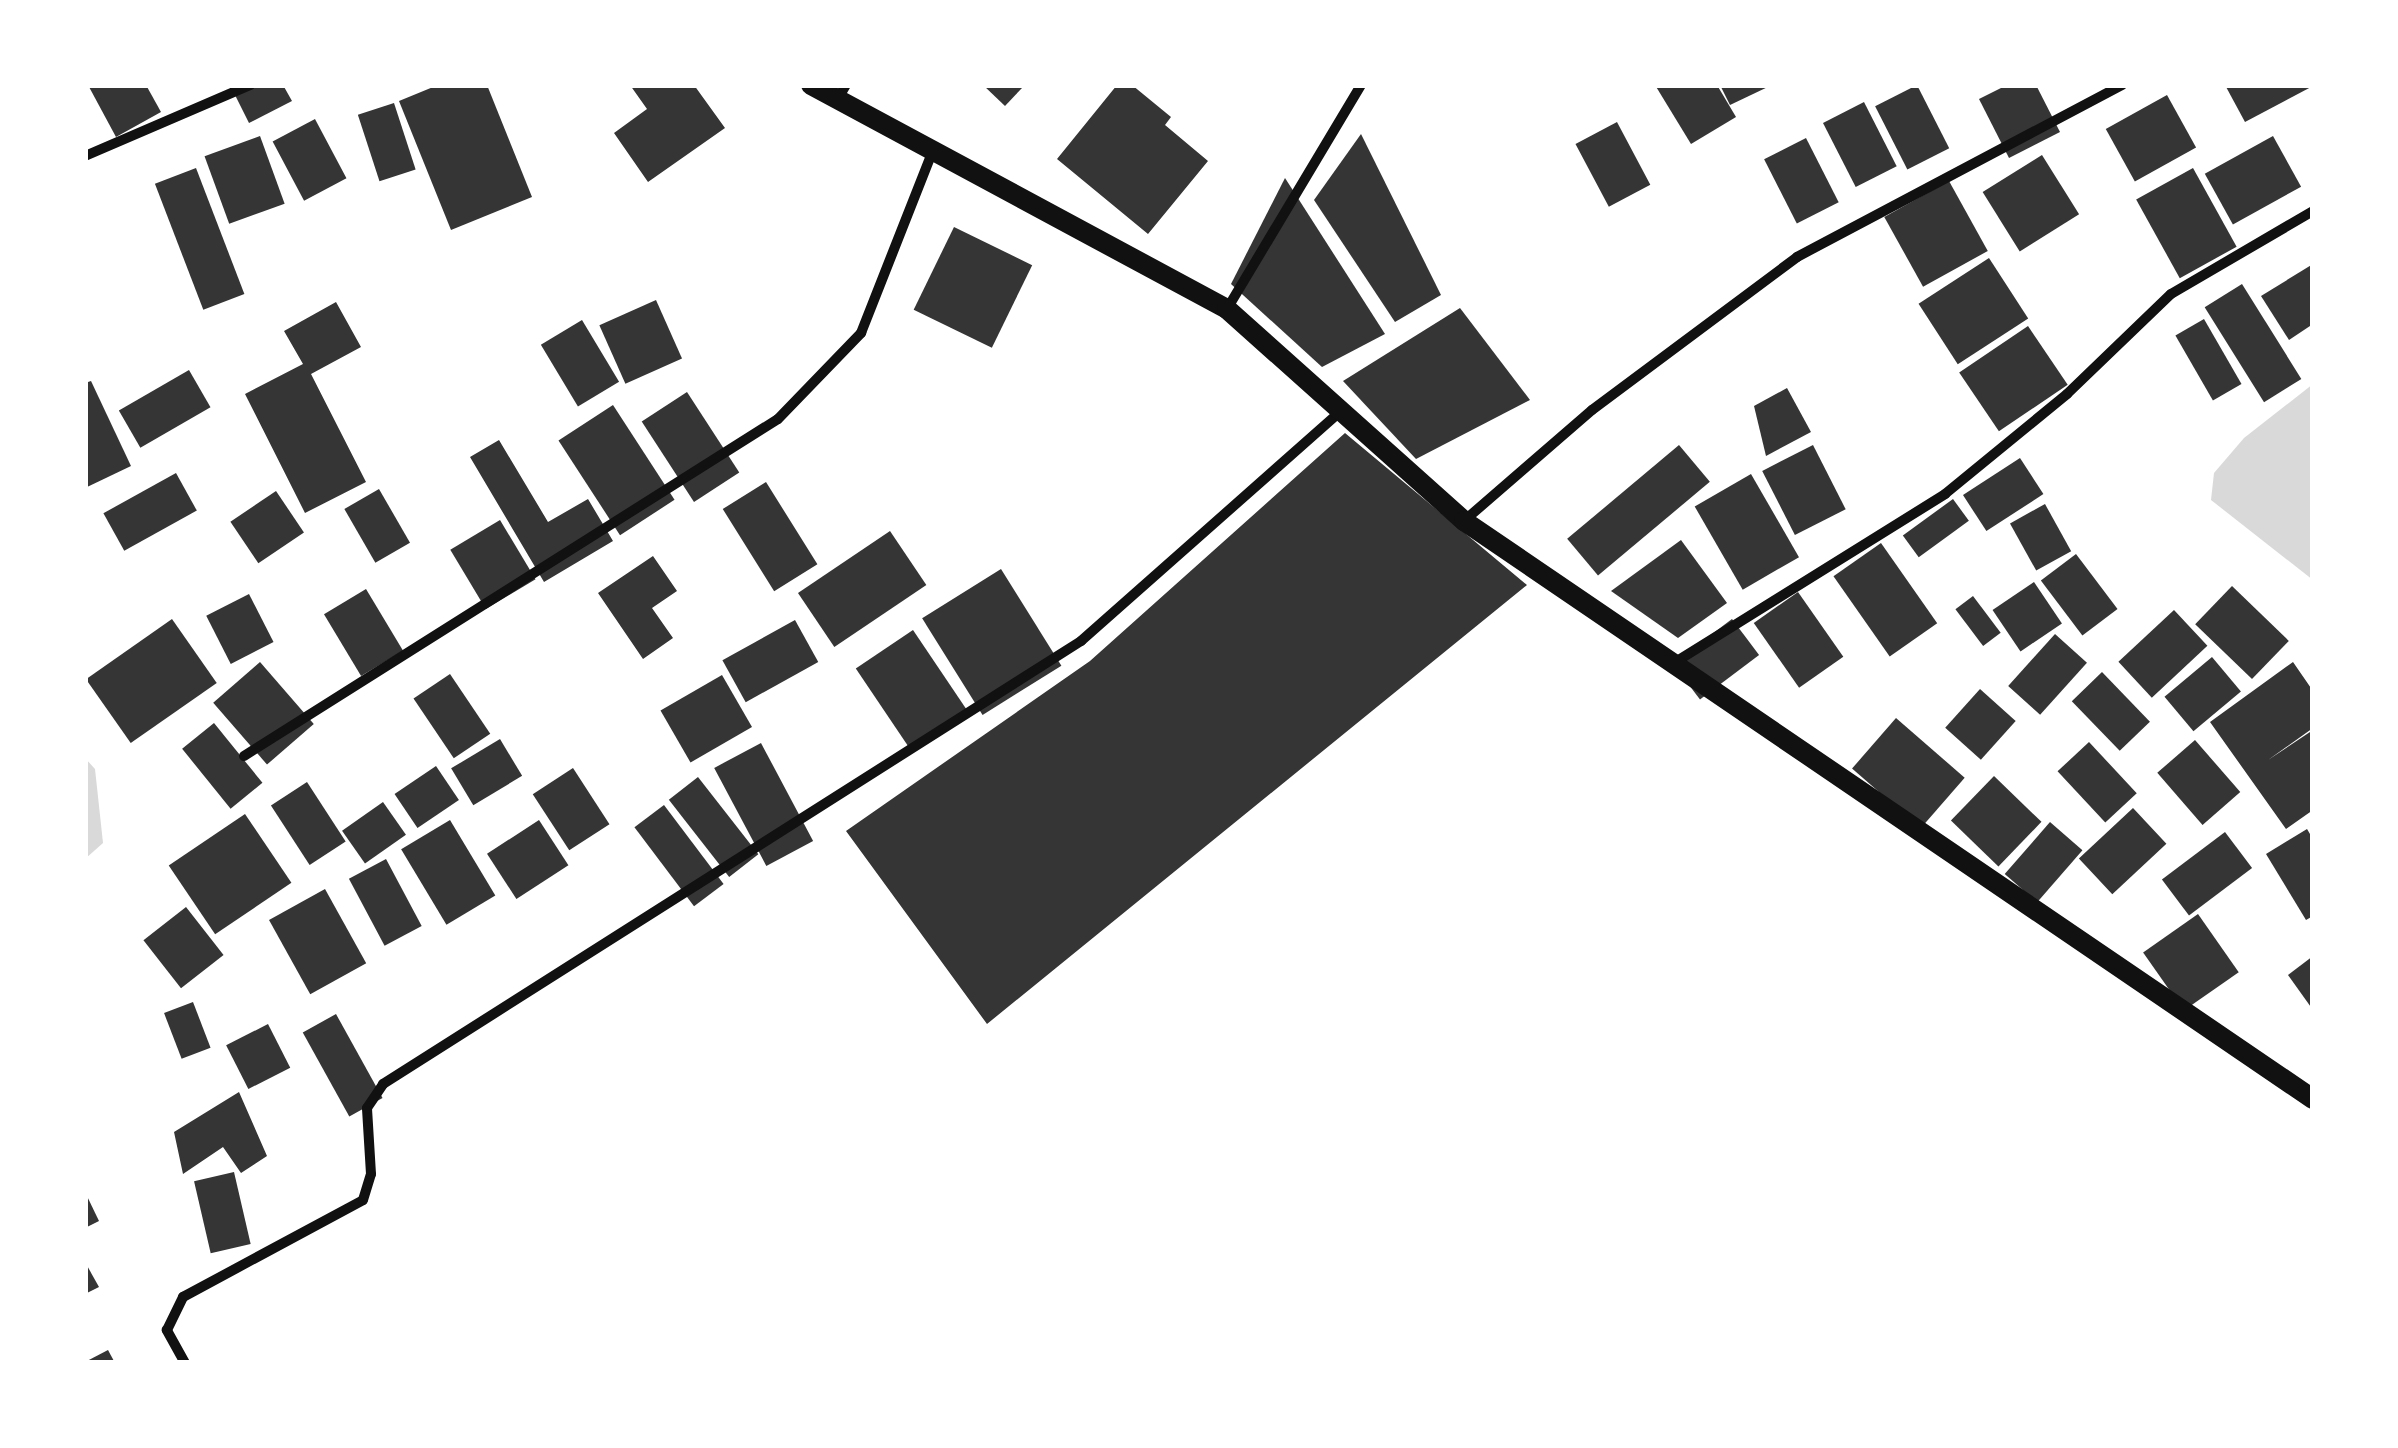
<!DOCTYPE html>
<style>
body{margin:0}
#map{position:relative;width:2398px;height:1448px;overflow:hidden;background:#fff;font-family:Arial,sans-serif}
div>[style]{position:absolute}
.water>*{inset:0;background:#d9d9d9}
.building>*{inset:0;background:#353535;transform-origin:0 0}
.minor>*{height:10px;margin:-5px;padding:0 5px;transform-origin:5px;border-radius:5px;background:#111}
.secondary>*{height:20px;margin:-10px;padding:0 10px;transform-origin:10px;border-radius:10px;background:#111}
span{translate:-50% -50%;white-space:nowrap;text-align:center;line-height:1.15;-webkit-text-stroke:8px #fff;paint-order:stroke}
.frame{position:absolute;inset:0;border:88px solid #fff;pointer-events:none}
</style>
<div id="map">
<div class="water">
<div style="clip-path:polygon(2313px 384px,2313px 580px,2211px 500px,2214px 473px,2244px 438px)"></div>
<div style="clip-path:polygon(85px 758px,95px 769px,103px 843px,85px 859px)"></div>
</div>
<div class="building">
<div style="clip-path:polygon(88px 85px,146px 85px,161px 112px,116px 137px)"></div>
<div style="clip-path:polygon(230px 85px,283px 85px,292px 101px,249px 123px)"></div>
<div style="clip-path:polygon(438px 85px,487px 85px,532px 197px,451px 230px,399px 101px)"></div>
<div style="clip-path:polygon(630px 85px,694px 85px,725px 128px,648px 182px,614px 133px,647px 109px)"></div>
<div style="clip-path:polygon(983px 85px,1018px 85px,1022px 88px,1005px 106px)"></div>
<div style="clip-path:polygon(1117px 85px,1132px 85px,1171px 117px,1165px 125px,1208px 161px,1148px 234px,1057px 159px)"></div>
<div style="clip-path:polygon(1655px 85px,1717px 85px,1736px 117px,1691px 144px)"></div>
<div style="clip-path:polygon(1720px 85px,1772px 85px,1730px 105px)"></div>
<div style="left:1917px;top:85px;width:71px;height:47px;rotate:63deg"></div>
<div style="clip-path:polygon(2007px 85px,2036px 85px,2060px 132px,2009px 158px,1979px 99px)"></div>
<div style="clip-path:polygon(2225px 85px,2313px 85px,2313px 86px,2245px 122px)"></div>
<div style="left:2167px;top:95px;width:60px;height:70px;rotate:61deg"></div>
<div style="left:1864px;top:102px;width:72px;height:46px;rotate:63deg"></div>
<div style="left:394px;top:103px;width:70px;height:38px;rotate:72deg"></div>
<div style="left:315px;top:119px;width:67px;height:48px;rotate:62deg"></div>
<div style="left:1617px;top:122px;width:71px;height:47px;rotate:62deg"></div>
<div style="clip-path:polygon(1361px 134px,1441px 295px,1395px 322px,1314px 200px)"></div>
<div style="left:260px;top:136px;width:72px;height:59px;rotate:70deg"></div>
<div style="left:2273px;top:136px;width:58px;height:78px;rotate:61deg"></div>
<div style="left:1806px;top:138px;width:72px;height:47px;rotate:63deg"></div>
<div style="left:2042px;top:155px;width:70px;height:70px;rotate:58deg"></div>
<div style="left:196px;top:168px;width:135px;height:44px;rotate:69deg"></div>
<div style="left:2193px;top:168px;width:90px;height:65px;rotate:61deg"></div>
<div style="clip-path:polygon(1285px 178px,1385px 334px,1322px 367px,1231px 284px)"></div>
<div style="left:1949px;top:181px;width:80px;height:74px;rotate:61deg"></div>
<div style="left:954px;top:227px;width:87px;height:92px;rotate:26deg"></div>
<div style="left:1989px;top:258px;width:72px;height:84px;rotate:57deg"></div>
<div style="clip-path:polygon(2313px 264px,2313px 324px,2289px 340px,2261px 296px)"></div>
<div style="left:2242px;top:284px;width:112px;height:44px;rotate:58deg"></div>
<div style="left:656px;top:300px;width:64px;height:62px;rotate:66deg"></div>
<div style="clip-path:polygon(336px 302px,361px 347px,311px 374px,366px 482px,305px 513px,245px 394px,303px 364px,284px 331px)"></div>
<div style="clip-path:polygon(1460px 308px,1530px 400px,1416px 459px,1343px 381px)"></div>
<div style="left:2204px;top:319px;width:75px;height:33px;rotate:60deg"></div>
<div style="left:582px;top:320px;width:72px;height:48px;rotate:59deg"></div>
<div style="left:2028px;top:326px;width:71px;height:83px;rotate:56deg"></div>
<div style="left:189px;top:370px;width:43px;height:81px;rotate:60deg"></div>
<div style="clip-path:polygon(91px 381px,131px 466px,85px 488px,85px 383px)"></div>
<div style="clip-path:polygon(1787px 388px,1811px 432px,1766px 456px,1754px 406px)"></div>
<div style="left:687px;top:392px;width:96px;height:54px;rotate:57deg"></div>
<div style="left:613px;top:405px;width:113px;height:65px;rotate:57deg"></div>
<div style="clip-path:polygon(1345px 433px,1527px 585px,987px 1024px,846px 831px,1090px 661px)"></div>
<div style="clip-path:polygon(499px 440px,548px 522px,588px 499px,613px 541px,544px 582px,470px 457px)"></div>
<div style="left:1679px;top:445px;width:48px;height:146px;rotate:50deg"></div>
<div style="left:1813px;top:445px;width:72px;height:57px;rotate:63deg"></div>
<div style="left:2020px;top:458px;width:43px;height:68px;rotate:57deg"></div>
<div style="left:176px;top:473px;width:43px;height:83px;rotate:61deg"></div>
<div style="left:1751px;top:474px;width:96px;height:65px;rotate:60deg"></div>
<div style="left:766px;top:482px;width:97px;height:51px;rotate:58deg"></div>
<div style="left:379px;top:489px;width:62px;height:40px;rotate:60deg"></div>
<div style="left:276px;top:491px;width:50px;height:55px;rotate:56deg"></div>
<div style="left:1953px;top:499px;width:27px;height:62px;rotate:54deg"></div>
<div style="left:2045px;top:504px;width:54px;height:40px;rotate:61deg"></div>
<div style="left:500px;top:520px;width:69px;height:58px;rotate:59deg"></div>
<div style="left:890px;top:531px;width:65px;height:111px;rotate:56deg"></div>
<div style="clip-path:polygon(1681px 540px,1727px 603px,1678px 638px,1611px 591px)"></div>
<div style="left:1881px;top:543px;width:98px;height:58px;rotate:55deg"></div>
<div style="left:2076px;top:554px;width:69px;height:44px;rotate:53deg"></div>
<div style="clip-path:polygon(653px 556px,677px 591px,652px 608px,673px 638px,643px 659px,598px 593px)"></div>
<div style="left:1001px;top:569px;width:114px;height:93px;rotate:58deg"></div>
<div style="left:2034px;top:582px;width:50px;height:50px;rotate:56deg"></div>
<div style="left:2232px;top:586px;width:79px;height:53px;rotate:44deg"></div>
<div style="left:366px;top:589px;width:72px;height:49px;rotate:59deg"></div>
<div style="left:1798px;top:592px;width:79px;height:54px;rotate:55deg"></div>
<div style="left:249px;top:594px;width:54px;height:48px;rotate:63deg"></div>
<div style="left:1973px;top:596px;width:46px;height:22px;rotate:53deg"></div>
<div style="left:2174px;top:610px;width:49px;height:76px;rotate:47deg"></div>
<div style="left:172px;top:619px;width:78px;height:105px;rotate:55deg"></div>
<div style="left:1732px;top:619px;width:45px;height:74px;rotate:53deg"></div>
<div style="left:795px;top:620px;width:48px;height:83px;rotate:61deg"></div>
<div style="left:913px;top:630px;width:97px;height:69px;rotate:56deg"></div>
<div style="left:2055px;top:634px;width:43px;height:70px;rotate:42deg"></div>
<div style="left:2212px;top:657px;width:45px;height:62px;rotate:50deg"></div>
<div style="left:260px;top:662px;width:82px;height:62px;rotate:49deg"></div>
<div style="clip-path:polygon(2293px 662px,2313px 691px,2313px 728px,2268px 760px,2313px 730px,2313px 810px,2286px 829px,2210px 722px)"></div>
<div style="left:2102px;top:672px;width:69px;height:42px;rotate:46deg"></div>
<div style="left:450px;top:674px;width:72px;height:44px;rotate:56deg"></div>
<div style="left:722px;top:675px;width:60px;height:71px;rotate:60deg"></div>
<div style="left:1980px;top:689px;width:48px;height:52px;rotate:42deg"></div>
<div style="left:1896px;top:718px;width:91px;height:67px;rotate:41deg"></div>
<div style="left:214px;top:723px;width:77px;height:41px;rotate:51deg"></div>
<div style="left:500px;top:739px;width:43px;height:57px;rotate:59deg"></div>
<div style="left:2195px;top:740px;width:69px;height:50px;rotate:49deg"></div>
<div style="left:2089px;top:742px;width:70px;height:43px;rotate:47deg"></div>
<div style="left:761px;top:743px;width:111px;height:53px;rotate:62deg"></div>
<div style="left:436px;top:766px;width:41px;height:50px;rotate:56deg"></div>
<div style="left:573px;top:768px;width:67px;height:48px;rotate:57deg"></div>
<div style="left:1994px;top:776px;width:66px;height:62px;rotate:44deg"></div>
<div style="left:698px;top:777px;width:98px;height:37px;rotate:52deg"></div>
<div style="left:307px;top:782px;width:71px;height:43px;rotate:57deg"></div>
<div style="left:383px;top:802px;width:40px;height:50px;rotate:55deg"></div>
<div style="left:664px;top:805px;width:99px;height:37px;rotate:53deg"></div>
<div style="left:2133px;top:808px;width:49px;height:74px;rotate:47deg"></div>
<div style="left:245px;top:814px;width:83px;height:92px;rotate:56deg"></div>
<div style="left:450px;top:820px;width:88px;height:57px;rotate:59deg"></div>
<div style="left:539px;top:820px;width:54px;height:62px;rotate:57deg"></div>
<div style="left:2050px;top:822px;width:43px;height:69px;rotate:41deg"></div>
<div style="clip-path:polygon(2307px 829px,2313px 839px,2313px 916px,2306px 920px,2266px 854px)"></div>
<div style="left:2225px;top:832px;width:45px;height:79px;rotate:53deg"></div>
<div style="left:386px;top:859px;width:76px;height:42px;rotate:62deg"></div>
<div style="left:325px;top:889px;width:85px;height:64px;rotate:61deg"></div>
<div style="left:186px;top:907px;width:61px;height:54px;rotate:52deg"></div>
<div style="left:2198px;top:914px;width:71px;height:67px;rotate:55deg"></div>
<div style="clip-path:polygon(2313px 956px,2313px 1010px,2288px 975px)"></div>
<div style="left:193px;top:1002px;width:49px;height:31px;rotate:69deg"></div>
<div style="left:336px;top:1014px;width:96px;height:38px;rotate:61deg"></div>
<div style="left:268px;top:1024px;width:49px;height:47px;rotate:63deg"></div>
<div style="clip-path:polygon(239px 1092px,267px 1156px,241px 1173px,223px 1147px,183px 1174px,174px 1132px)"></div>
<div style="left:234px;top:1172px;width:74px;height:41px;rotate:77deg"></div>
<div style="clip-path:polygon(85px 1192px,99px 1221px,85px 1228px)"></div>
<div style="clip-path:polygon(85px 1262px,99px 1287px,85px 1294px)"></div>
<div style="clip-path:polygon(108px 1350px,115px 1363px,85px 1363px,85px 1362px)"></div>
</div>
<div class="minor">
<div style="left:836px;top:102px;width:20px;rotate:-60deg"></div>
<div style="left:85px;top:156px;width:180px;rotate:-23.3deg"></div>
<div style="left:1227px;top:309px;width:261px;rotate:-59.1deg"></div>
<div style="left:1465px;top:520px;width:168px;rotate:-40.9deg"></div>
<div style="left:1592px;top:410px;width:256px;rotate:-36.7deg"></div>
<div style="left:1797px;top:257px;width:368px;rotate:-27.9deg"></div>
<div style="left:1677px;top:661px;width:316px;rotate:-31.9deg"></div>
<div style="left:1945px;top:494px;width:158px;rotate:-39.3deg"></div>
<div style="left:2067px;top:394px;width:144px;rotate:-43.9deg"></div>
<div style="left:2171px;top:294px;width:164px;rotate:-30.3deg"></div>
<div style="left:244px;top:756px;width:631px;rotate:-32.26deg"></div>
<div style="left:778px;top:419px;width:120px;rotate:-46deg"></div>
<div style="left:861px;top:333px;width:197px;rotate:-68.5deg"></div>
<div style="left:185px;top:1363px;width:38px;rotate:-119deg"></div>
<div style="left:167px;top:1330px;width:37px;rotate:-64deg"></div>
<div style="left:183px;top:1297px;width:204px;rotate:-28.3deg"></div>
<div style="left:363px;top:1200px;width:27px;rotate:-73deg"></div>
<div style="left:371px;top:1174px;width:66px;rotate:-93.5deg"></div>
<div style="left:367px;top:1108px;width:29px;rotate:-56deg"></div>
<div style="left:383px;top:1084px;width:827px;rotate:-32.4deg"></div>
<div style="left:1081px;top:641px;width:347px;rotate:-41.5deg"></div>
</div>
<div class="secondary">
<div style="left:811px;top:85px;width:472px;rotate:28.3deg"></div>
<div style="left:1227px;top:309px;width:318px;rotate:41.8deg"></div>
<div style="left:1464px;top:521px;width:1027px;rotate:34.25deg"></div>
</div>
<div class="frame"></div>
</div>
